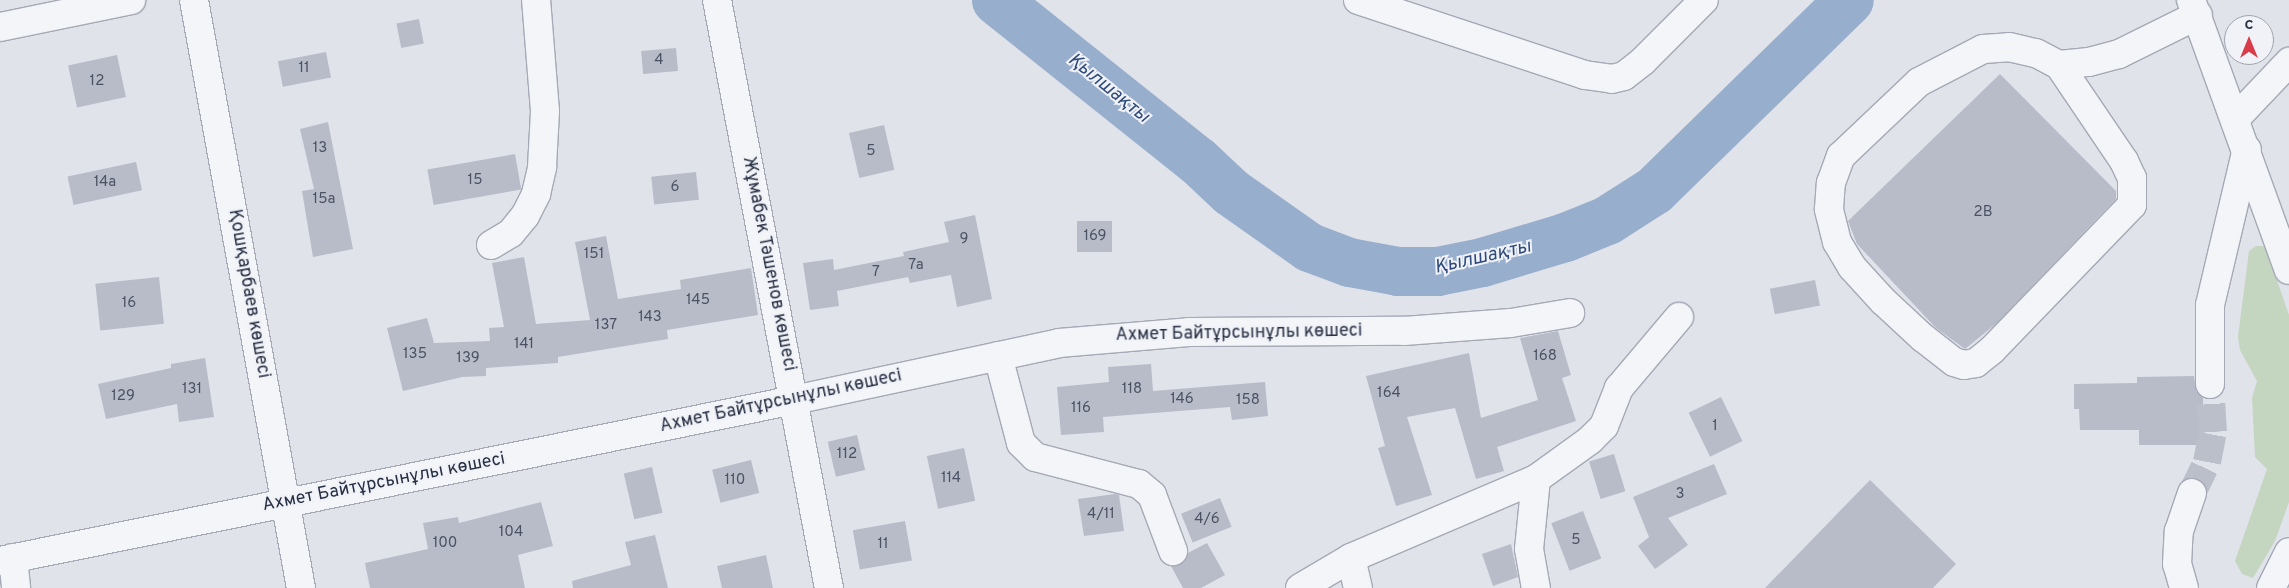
<!DOCTYPE html>
<meta charset="utf-8">
<style>
body{margin:0}
#map{position:relative;width:2289px;height:588px;overflow:hidden;background:#e0e3ea;font-family:Overpass,sans-serif}
div>[style]{position:absolute}
.green>*{inset:0;background:#c4d5c0}
.river>*{height:49px;margin:-24.5px;padding:0 24.5px;transform-origin:24.5px;border-radius:24.5px;background:#98aecd}
.building>*{inset:0;background:#b7bcc8;transform-origin:0 0}
.minor-tunnel>*{height:28px;margin-top:-14px;transform-origin:0;background:repeating-linear-gradient(90deg,#bbbfc9 0 28px,transparent 0 42px)}
.roads{filter:drop-shadow(1px 0 #a5a9b5) drop-shadow(-1px 0 #a5a9b5) drop-shadow(0 1px #a5a9b5) drop-shadow(0 -1px #a5a9b5)}
.minor>*{height:28px;margin:-14px;padding:0 14px;transform-origin:14px;border-radius:14px;background:#f3f5f8}
span{translate:-50% -50%;white-space:nowrap;text-align:center;line-height:1.15;-webkit-text-stroke:4px #f0f2f7;paint-order:stroke}
.number-label{font-size:15px;color:#4b5264}
.number-label span{-webkit-text-stroke-width:0}
.street-label{font-size:18px;color:#272f43}
.water-label{font-size:19px;color:#2e4b7b;font-style:italic}
.north{position:absolute;left:2224px;top:15px;width:50px;height:50px;box-sizing:border-box;background:#f0f2f7;border:1px solid #a0a4af;border-radius:50%;rotate:0deg;font-size:14px;font-weight:700;line-height:20px;text-align:center;color:#272f43}
.north::after{content:'';display:block;margin:auto;width:18px;height:22px;background:#da3b48;clip-path:polygon(50% 0,100% 100%,50% 72%,0 100%)}
</style>
<div id="map">
<div class="green">
<div style="clip-path:polygon(2256px 246px,2265px 246px,2289px 315px,2289px 502px,2275px 541px,2253px 578px,2242px 574px,2235px 561px,2267px 469px,2255px 457px,2252px 398px,2257px 381px,2240px 350px,2238px 337px,2249px 251px)"></div>
</div>
<div class="river">
<div style="left:996px;top:0;width:258px;rotate:38.6deg"></div>
<div style="left:1198px;top:161px;width:45px;rotate:43.2deg"></div>
<div style="left:1231px;top:192px;width:95px;rotate:35.2deg"></div>
<div style="left:1309px;top:247px;width:43px;rotate:20.6deg"></div>
<div style="left:1349px;top:262px;width:50px;rotate:10.4deg"></div>
<div style="left:1398px;top:271px;width:39px"></div>
<div style="left:1437px;top:271px;width:46px;rotate:-11.3deg"></div>
<div style="left:1482px;top:262px;width:87px;rotate:-16.8deg"></div>
<div style="left:1565px;top:237px;width:45px;rotate:-22deg"></div>
<div style="left:1607px;top:220px;width:56px;rotate:-32.6deg"></div>
<div style="left:1654px;top:190px;width:272px;rotate:-44.3deg"></div>
</div>
<div class="building">
<div style="left:419px;top:19px;width:25px;height:23px;rotate:79deg"></div>
<div style="left:676px;top:48px;width:23px;height:35px;rotate:85deg"></div>
<div style="left:326px;top:52px;width:26px;height:49px;rotate:79deg"></div>
<div style="left:117px;top:55px;width:43px;height:50px;rotate:78deg"></div>
<div style="clip-path:polygon(2000px 74px,2116px 191px,2116px 199px,1997px 323px,1965px 349px,1936px 328px,1857px 244px,1848px 221px)"></div>
<div style="clip-path:polygon(328px 122px,353px 249px,313px 257px,302px 191px,314px 189px,300px 129px)"></div>
<div style="left:884px;top:125px;width:46px;height:36px;rotate:77deg"></div>
<div style="left:515px;top:154px;width:36px;height:89px;rotate:80deg"></div>
<div style="left:136px;top:162px;width:29px;height:70px;rotate:78deg"></div>
<div style="left:696px;top:172px;width:28px;height:45px;rotate:84deg"></div>
<div style="clip-path:polygon(975px 215px,992px 299px,957px 307px,951px 275px,910px 283px,908px 277px,837px 291px,839px 306px,810px 310px,803px 263px,833px 259px,834px 270px,904px 256px,903px 252px,949px 242px,944px 222px)"></div>
<div style="left:1077px;top:221px;width:35px;height:31px"></div>
<div style="clip-path:polygon(606px 236px,618px 299px,681px 289px,680px 280px,751px 268px,758px 315px,667px 330px,668px 339px,558px 357px,558px 363px,486px 368px,486px 376px,462px 377px,403px 391px,387px 328px,427px 318px,434px 343px,490px 341px,489px 328px,504px 327px,492px 263px,524px 257px,536px 324px,590px 320px,575px 242px)"></div>
<div style="left:159px;top:277px;width:47px;height:64px;rotate:84deg"></div>
<div style="left:1815px;top:280px;width:26px;height:46px;rotate:79deg"></div>
<div style="clip-path:polygon(1558px 331px,1571px 375px,1562px 378px,1576px 421px,1497px 447px,1504px 471px,1476px 479px,1455px 408px,1407px 417px,1432px 495px,1396px 506px,1378px 448px,1385px 446px,1366px 376px,1469px 353px,1481px 418px,1538px 400px,1520px 338px)"></div>
<div style="clip-path:polygon(205px 358px,214px 417px,179px 422px,177px 404px,106px 419px,98px 384px,171px 368px,171px 364px)"></div>
<div style="clip-path:polygon(1151px 364px,1153px 391px,1265px 382px,1268px 416px,1232px 420px,1230px 407px,1103px 417px,1104px 432px,1061px 435px,1057px 387px,1109px 382px,1108px 367px)"></div>
<div style="clip-path:polygon(2194px 376px,2196px 391px,2203px 398px,2204px 445px,2139px 445px,2139px 430px,2080px 430px,2079px 409px,2074px 409px,2074px 384px,2137px 383px,2137px 377px)"></div>
<div style="left:1721px;top:397px;width:49px;height:36px;rotate:64deg"></div>
<div style="left:857px;top:435px;width:36px;height:30px;rotate:77deg"></div>
<div style="left:964px;top:448px;width:54px;height:38px;rotate:78deg"></div>
<div style="left:1614px;top:454px;width:39px;height:26px;rotate:73deg"></div>
<div style="left:751px;top:460px;width:34px;height:40px;rotate:76deg"></div>
<div style="clip-path:polygon(1714px 464px,1727px 494px,1668px 518px,1688px 545px,1655px 569px,1638px 546px,1649px 537px,1633px 497px)"></div>
<div style="left:652px;top:467px;width:47px;height:29px;rotate:77deg"></div>
<div style="clip-path:polygon(1870px 480px,1956px 564px,1933px 588px,1765px 588px)"></div>
<div style="clip-path:polygon(1115px 494px,1119px 495px,1124px 531px,1084px 536px,1078px 499px)"></div>
<div style="left:1220px;top:498px;width:31px;height:42px;rotate:68deg"></div>
<div style="clip-path:polygon(541px 502px,553px 546px,518px 555px,525px 588px,370px 588px,365px 563px,428px 549px,423px 523px,458px 517px,459px 523px)"></div>
<div style="left:1583px;top:511px;width:51px;height:34px;rotate:69deg"></div>
<div style="left:905px;top:521px;width:40px;height:53px;rotate:80deg"></div>
<div style="clip-path:polygon(655px 535px,668px 588px,573px 588px,572px 581px,631px 565px,625px 542px)"></div>
<div style="clip-path:polygon(1207px 543px,1225px 575px,1201px 588px,1183px 588px,1171px 566px,1179px 565px,1188px 553px)"></div>
<div style="clip-path:polygon(1511px 544px,1518px 577px,1493px 586px,1482px 554px)"></div>
<div style="clip-path:polygon(766px 555px,773px 588px,722px 588px,717px 566px)"></div>
</div>
<div class="minor-tunnel">
<div style="left:2192px;top:493px;width:34px;rotate:-64deg"></div>
<div style="left:2207px;top:462px;width:31px;rotate:-79deg"></div>
<div style="left:2213px;top:432px;width:48px;rotate:-93.6deg"></div>
</div>
<div class="roads">
<div class="minor">
<div style="left:194px;top:0;width:598px;rotate:79.69deg"></div>
<div style="left:717px;top:0;width:599px;rotate:79.22deg"></div>
<div style="left:1358px;top:0;width:239px;rotate:18.3deg"></div>
<div style="left:1585px;top:75px;width:27px;rotate:8deg"></div>
<div style="left:1612px;top:79px;width:12px;rotate:-14deg"></div>
<div style="left:1624px;top:76px;width:24px;rotate:-38deg"></div>
<div style="left:1643px;top:61px;width:86px;rotate:-45deg"></div>
<div style="left:2191px;top:0;width:287px;rotate:70.1deg"></div>
<div style="left:0;top:27px;width:134px;rotate:-11.6deg"></div>
<div style="left:2059px;top:65px;width:116px;rotate:55.9deg"></div>
<div style="left:2124px;top:161px;width:19px;rotate:65deg"></div>
<div style="left:2132px;top:178px;width:27px;rotate:90deg"></div>
<div style="left:2132px;top:205px;width:202px;rotate:134deg"></div>
<div style="left:1992px;top:350px;width:21px;rotate:141deg"></div>
<div style="left:1976px;top:363px;width:12px;rotate:171deg"></div>
<div style="left:1964px;top:365px;width:10px;rotate:-163deg"></div>
<div style="left:1954px;top:362px;width:39px;rotate:-142deg"></div>
<div style="left:1923px;top:338px;width:54px;rotate:-137.2deg"></div>
<div style="left:1883px;top:301px;width:46px;rotate:-132.4deg"></div>
<div style="left:1852px;top:267px;width:29px;rotate:-121deg"></div>
<div style="left:1837px;top:242px;width:34px;rotate:-104deg"></div>
<div style="left:1829px;top:209px;width:26px;rotate:-86deg"></div>
<div style="left:1831px;top:183px;width:29px;rotate:-70deg"></div>
<div style="left:1841px;top:156px;width:108px;rotate:-43.5deg"></div>
<div style="left:1919px;top:82px;width:72px;rotate:-27.3deg"></div>
<div style="left:1983px;top:49px;width:26px;rotate:-4deg"></div>
<div style="left:2009px;top:47px;width:28px;rotate:13deg"></div>
<div style="left:2036px;top:53px;width:26px;rotate:28deg"></div>
<div style="left:2059px;top:65px;width:30px;rotate:-6deg"></div>
<div style="left:2089px;top:62px;width:31px;rotate:-15deg"></div>
<div style="left:2119px;top:54px;width:88px;rotate:-26.3deg"></div>
<div style="left:2235px;top:119px;width:79px;rotate:-46.5deg"></div>
<div style="left:491px;top:245px;width:23px;rotate:-31deg"></div>
<div style="left:511px;top:233px;width:22px;rotate:-51deg"></div>
<div style="left:525px;top:216px;width:25px;rotate:-63deg"></div>
<div style="left:536px;top:194px;width:28px;rotate:-77deg"></div>
<div style="left:542px;top:167px;width:56px;rotate:-86.9deg"></div>
<div style="left:545px;top:111px;width:111px;rotate:-94.6deg"></div>
<div style="left:998px;top:356px;width:90px;rotate:75.2deg"></div>
<div style="left:1021px;top:443px;width:20px;rotate:45deg"></div>
<div style="left:1035px;top:457px;width:107px;rotate:14.6deg"></div>
<div style="left:1139px;top:484px;width:17px;rotate:40deg"></div>
<div style="left:1152px;top:495px;width:60px;rotate:69.4deg"></div>
<div style="left:2210px;top:384px;width:79px;rotate:-90deg"></div>
<div style="left:2210px;top:305px;width:160px;rotate:-76.7deg"></div>
<div style="left:1536px;top:479px;width:70px;rotate:95.7deg"></div>
<div style="left:1529px;top:549px;width:40px;rotate:80deg"></div>
<div style="left:13px;top:558px;width:30px;rotate:84deg"></div>
<div style="left:1351px;top:558px;width:31px;rotate:77deg"></div>
<div style="left:0;top:561px;width:810px;rotate:-11.46deg"></div>
<div style="left:794px;top:400px;width:271px;rotate:-12.1deg"></div>
<div style="left:1059px;top:343px;width:130px;rotate:-4.8deg"></div>
<div style="left:1189px;top:332px;width:215px;rotate:-0.3deg"></div>
<div style="left:1404px;top:331px;width:107px;rotate:-4.3deg"></div>
<div style="left:1511px;top:323px;width:60px;rotate:-9.6deg"></div>
<div style="left:1300px;top:588px;width:59px;rotate:-30.5deg"></div>
<div style="left:1351px;top:558px;width:201px;rotate:-23.1deg"></div>
<div style="left:1536px;top:479px;width:67px;rotate:-35.8deg"></div>
<div style="left:1590px;top:440px;width:20px;rotate:-45deg"></div>
<div style="left:1604px;top:426px;width:41px;rotate:-68.5deg"></div>
<div style="left:1619px;top:388px;width:93px;rotate:-49.8deg"></div>
<div style="left:2184px;top:588px;width:25px;rotate:-106deg"></div>
<div style="left:2177px;top:564px;width:33px;rotate:-87deg"></div>
<div style="left:2179px;top:531px;width:40px;rotate:-71.1deg"></div>
<div style="left:2271px;top:588px;width:40px;rotate:-63.4deg"></div>
</div>
</div>
<div class="number-label">
<span style="left:659px;top:61px">4</span>
<span style="left:304px;top:69px">11</span>
<span style="left:97px;top:82px">12</span>
<span style="left:320px;top:149px">13</span>
<span style="left:871px;top:152px">5</span>
<span style="left:475px;top:181px">15</span>
<span style="left:105px;top:183px">14а</span>
<span style="left:675px;top:188px">6</span>
<span style="left:324px;top:200px">15а</span>
<span style="left:1983px;top:213px">2В</span>
<span style="left:1095px;top:237px">169</span>
<span style="left:964px;top:240px">9</span>
<span style="left:594px;top:255px">151</span>
<span style="left:916px;top:266px">7а</span>
<span style="left:876px;top:273px">7</span>
<span style="left:698px;top:301px">145</span>
<span style="left:129px;top:304px">16</span>
<span style="left:650px;top:318px">143</span>
<span style="left:606px;top:326px">137</span>
<span style="left:524px;top:345px">141</span>
<span style="left:415px;top:355px">135</span>
<span style="left:1545px;top:357px">168</span>
<span style="left:468px;top:359px">139</span>
<span style="left:192px;top:390px">131</span>
<span style="left:1132px;top:390px">118</span>
<span style="left:1389px;top:394px">164</span>
<span style="left:123px;top:397px">129</span>
<span style="left:1182px;top:400px">146</span>
<span style="left:1248px;top:401px">158</span>
<span style="left:1081px;top:409px">116</span>
<span style="left:1715px;top:427px">1</span>
<span style="left:847px;top:455px">112</span>
<span style="left:951px;top:479px">114</span>
<span style="left:735px;top:481px">110</span>
<span style="left:1680px;top:495px">3</span>
<span style="left:1101px;top:515px">4/11</span>
<span style="left:1207px;top:520px">4/6</span>
<span style="left:511px;top:533px">104</span>
<span style="left:1576px;top:541px">5</span>
<span style="left:445px;top:544px">100</span>
<span style="left:883px;top:545px">11</span>
</div>
<div class="street-label">
<span style="left:768px;top:264px;rotate:79deg">Жұмабек Тәшенов көшесі</span>
<span style="left:248px;top:294px;rotate:80deg">Қошқарбаев көшесі</span>
<span style="left:1239px;top:334px;rotate:-1deg">Ахмет Байтұрсынұлы көшесі</span>
<span style="left:781px;top:402px;rotate:-12deg">Ахмет Байтұрсынұлы көшесі</span>
<span style="left:384px;top:483px;rotate:-11deg">Ахмет Байтұрсынұлы көшесі</span>
</div>
<div class="water-label">
<span style="left:1108px;top:89px;rotate:39deg">Қылшақты</span>
<span style="left:1483px;top:258px;rotate:-13deg">Қылшақты</span>
</div>
<div class="north">С</div>
</div>
